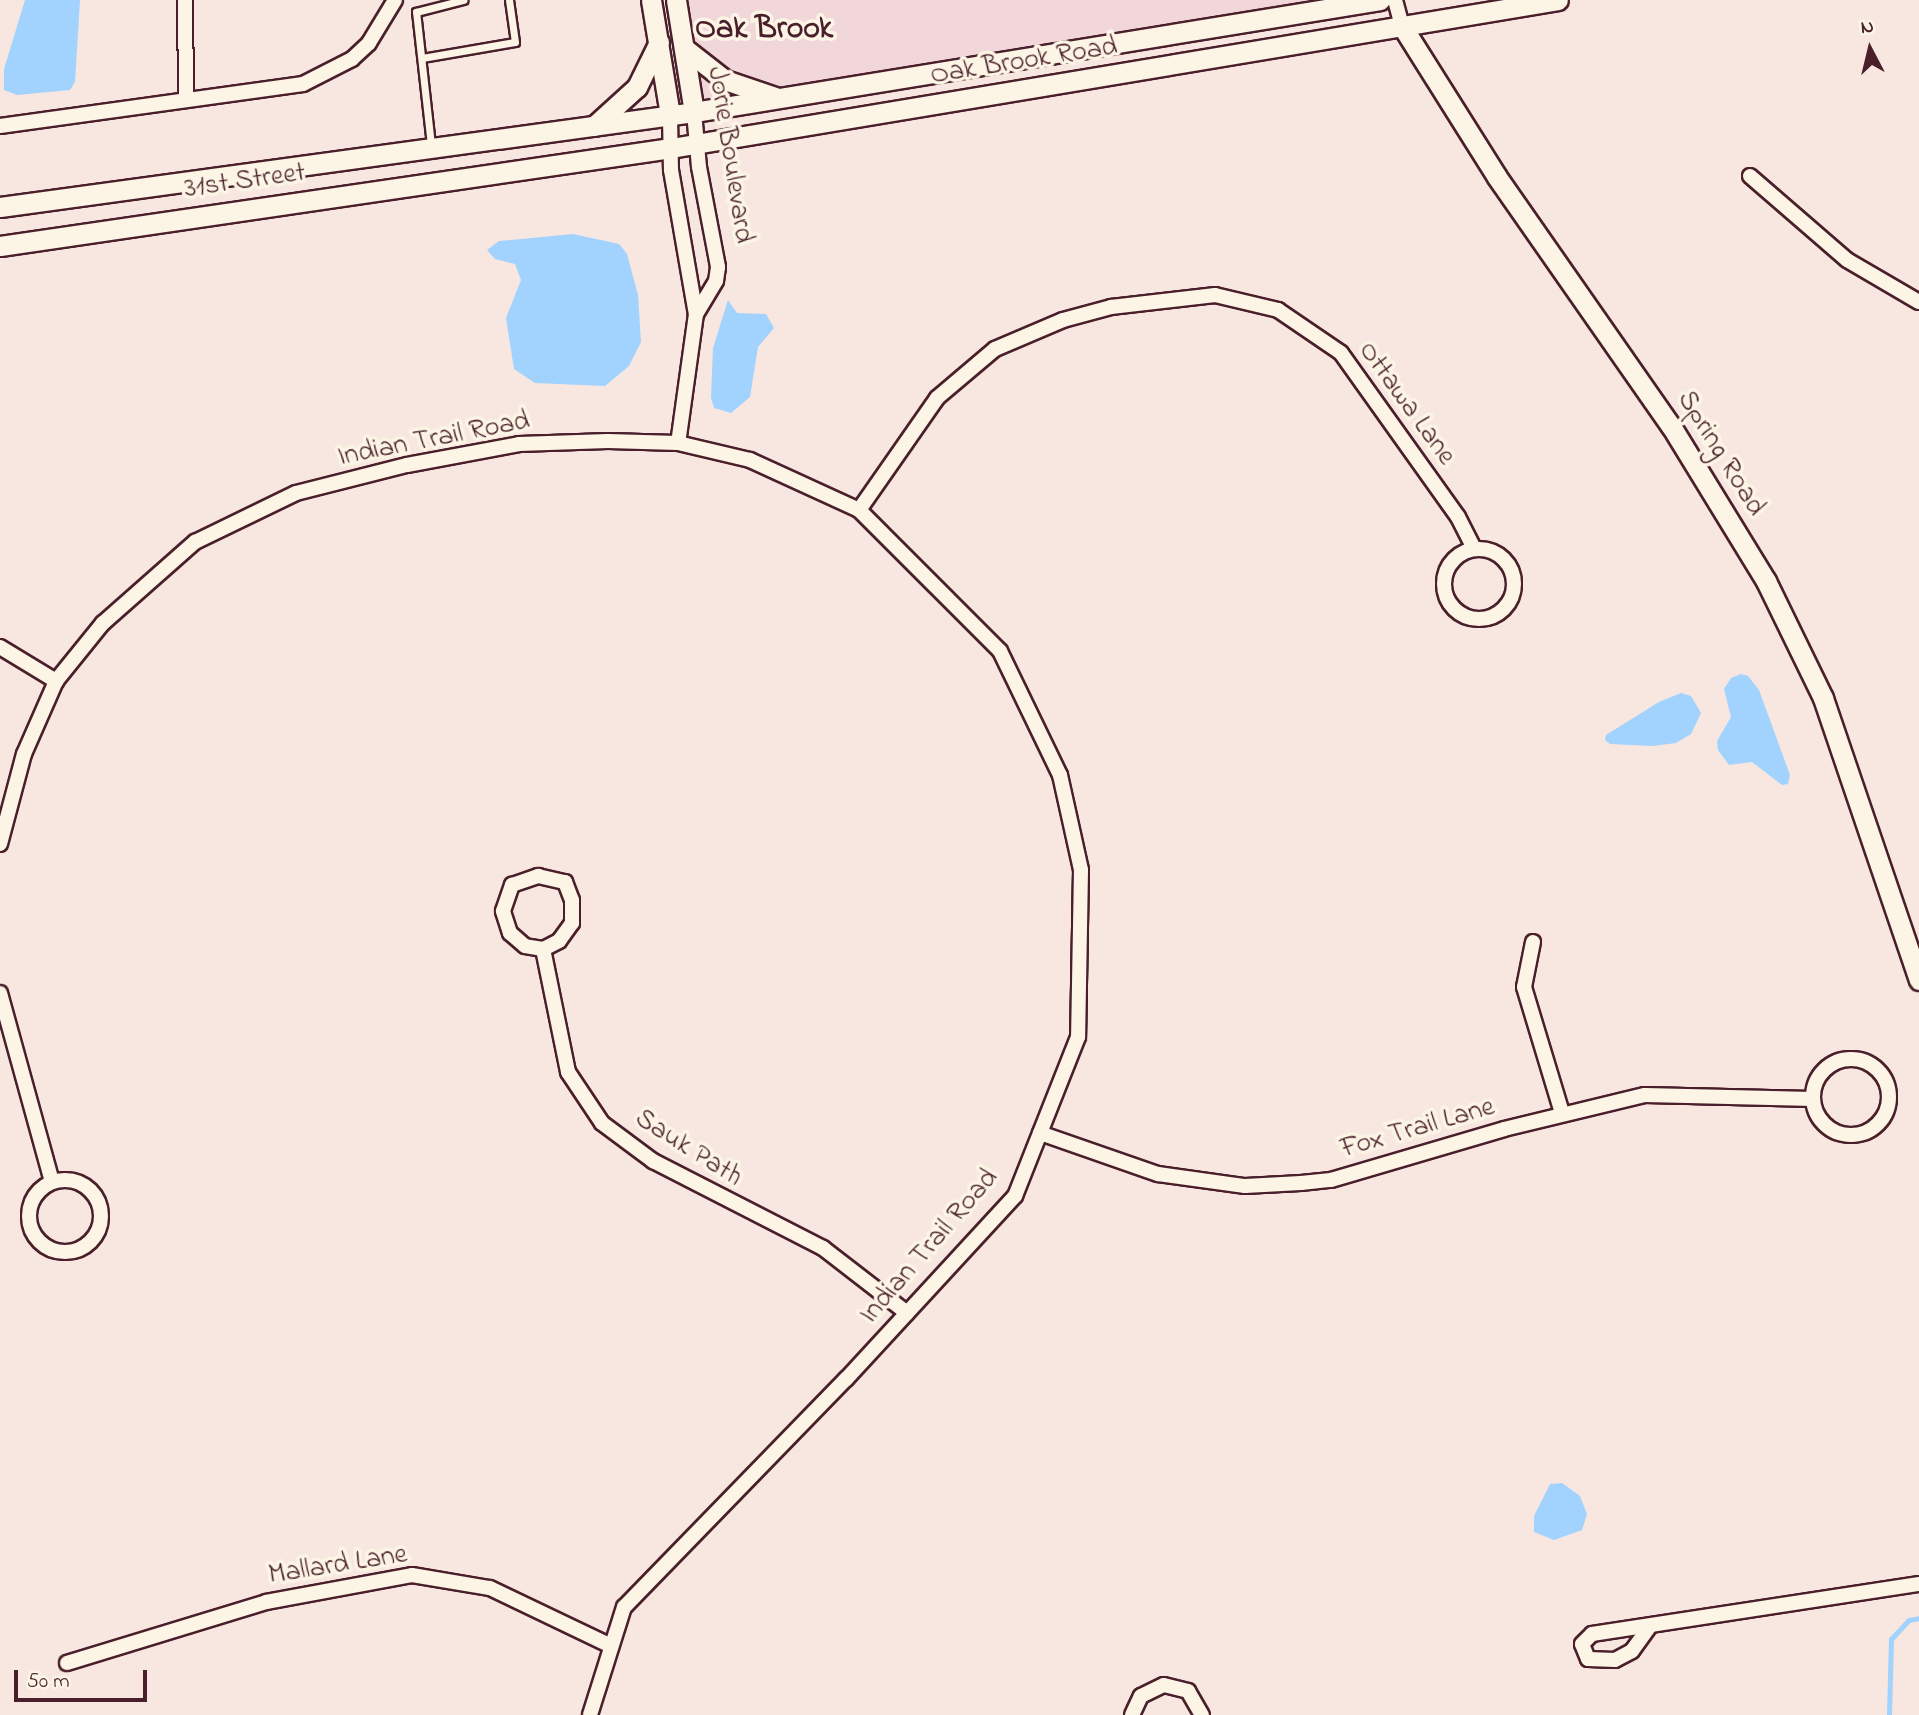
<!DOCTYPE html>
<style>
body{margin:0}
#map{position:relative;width:1919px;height:1715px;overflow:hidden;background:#f7e7e0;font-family:"Indie Flower",sans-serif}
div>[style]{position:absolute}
.built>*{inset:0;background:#f1d6da}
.water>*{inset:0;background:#a2d2fe}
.stream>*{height:5px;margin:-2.5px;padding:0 2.5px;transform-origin:2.5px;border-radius:2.5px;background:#a2d2fe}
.roads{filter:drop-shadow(2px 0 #4a1f2b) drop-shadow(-2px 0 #4a1f2b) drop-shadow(0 2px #4a1f2b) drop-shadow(0 -2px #4a1f2b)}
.lane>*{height:7px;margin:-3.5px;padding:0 3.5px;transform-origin:3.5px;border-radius:3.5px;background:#fcf5e5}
.street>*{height:14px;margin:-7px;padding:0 7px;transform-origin:7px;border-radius:7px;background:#fcf5e5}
.street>.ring{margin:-7px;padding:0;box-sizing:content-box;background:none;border:14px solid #fcf5e5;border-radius:50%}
.secondary>*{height:19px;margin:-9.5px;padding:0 9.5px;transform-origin:9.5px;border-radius:9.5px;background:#fcf5e5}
span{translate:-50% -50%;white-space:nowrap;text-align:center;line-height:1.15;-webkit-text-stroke:7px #fcf5e5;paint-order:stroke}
.street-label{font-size:28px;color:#4a1f2b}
.quarter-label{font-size:32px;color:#4a1f2b;font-weight:700}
.north{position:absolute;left:1835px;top:14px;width:70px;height:70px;-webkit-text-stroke:5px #fcf5e5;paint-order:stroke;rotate:353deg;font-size:19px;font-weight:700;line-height:28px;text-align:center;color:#4a1f2b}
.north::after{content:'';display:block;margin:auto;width:24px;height:32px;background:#4a1f2b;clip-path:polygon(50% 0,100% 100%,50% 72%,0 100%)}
.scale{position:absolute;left:14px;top:1670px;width:133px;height:32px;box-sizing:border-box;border:4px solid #4a1f2b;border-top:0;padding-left:9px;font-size:21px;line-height:24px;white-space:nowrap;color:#4a1f2b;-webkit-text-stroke:5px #fcf5e5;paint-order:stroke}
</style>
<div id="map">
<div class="built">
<div style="clip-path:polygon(684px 0,1319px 0,699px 102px)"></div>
</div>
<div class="water">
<div style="clip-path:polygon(25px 0,80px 0,75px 82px,70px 90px,17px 95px,4px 90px,4px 69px)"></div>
<div style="clip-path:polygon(573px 234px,619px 244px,627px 254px,638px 295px,641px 342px,629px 366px,605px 386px,535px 383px,514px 369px,506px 318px,521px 280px,515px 264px,495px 259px,487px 250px,499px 241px)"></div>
<div style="clip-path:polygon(728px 300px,737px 313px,766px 314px,774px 328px,758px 347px,750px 397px,731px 413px,714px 408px,711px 398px,713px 348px)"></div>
<div style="clip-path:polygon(1741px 674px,1748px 676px,1759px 690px,1790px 775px,1788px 784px,1782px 785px,1752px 762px,1729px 765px,1718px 750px,1717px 741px,1731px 717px,1724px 689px,1731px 678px)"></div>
<div style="clip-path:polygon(1681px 693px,1691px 696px,1701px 713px,1691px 734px,1676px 743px,1653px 746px,1610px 744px,1605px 740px,1606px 735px,1659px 702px)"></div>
<div style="clip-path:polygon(1562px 1483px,1580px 1496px,1587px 1514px,1582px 1530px,1554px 1540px,1534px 1532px,1534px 1516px,1550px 1484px)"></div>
</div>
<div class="stream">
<div style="left:1889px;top:1715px;width:76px;rotate:-88.5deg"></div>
<div style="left:1891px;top:1639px;width:26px;rotate:-47deg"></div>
<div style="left:1909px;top:1620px;width:10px;rotate:-11deg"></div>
</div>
<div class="roads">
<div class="lane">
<div style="left:422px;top:58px;width:94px;rotate:-9.8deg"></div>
<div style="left:515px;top:42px;width:42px;rotate:-98.1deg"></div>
<div style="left:431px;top:145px;width:134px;rotate:-96.4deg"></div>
<div style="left:416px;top:12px;width:49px;rotate:-14.3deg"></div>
</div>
<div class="street">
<div style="left:185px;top:0;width:100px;rotate:89.4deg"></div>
<div style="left:1395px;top:0;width:27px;rotate:75deg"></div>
<div style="left:694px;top:112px;width:55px;rotate:84.8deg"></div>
<div style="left:699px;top:167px;width:102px;rotate:79.2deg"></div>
<div style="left:718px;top:267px;width:14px;rotate:98deg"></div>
<div style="left:716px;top:281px;width:39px;rotate:121deg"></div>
<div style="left:670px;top:115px;width:55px;rotate:89deg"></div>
<div style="left:671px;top:170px;width:146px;rotate:80.2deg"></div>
<div style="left:696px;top:314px;width:130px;rotate:97.9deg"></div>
<div style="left:0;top:126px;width:306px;rotate:-7.9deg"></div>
<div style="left:303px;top:84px;width:55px;rotate:-27deg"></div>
<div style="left:352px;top:59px;width:23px;rotate:-43deg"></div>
<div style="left:369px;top:43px;width:50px;rotate:-58.8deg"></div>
<div style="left:1750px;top:176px;width:128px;rotate:40.9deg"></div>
<div style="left:1847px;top:260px;width:83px;rotate:30.3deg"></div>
<div style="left:859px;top:510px;width:136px;rotate:-55.1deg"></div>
<div style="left:937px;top:398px;width:76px;rotate:-40.2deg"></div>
<div style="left:995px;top:349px;width:74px;rotate:-23.1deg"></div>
<div style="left:1063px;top:320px;width:50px;rotate:-15.2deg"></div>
<div style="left:1111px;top:307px;width:105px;rotate:-6.6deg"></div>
<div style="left:1215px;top:295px;width:65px;rotate:13.4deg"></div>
<div style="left:1278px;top:310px;width:76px;rotate:34.3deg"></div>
<div style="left:1341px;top:353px;width:201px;rotate:54.5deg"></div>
<div style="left:1458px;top:517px;width:36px;rotate:63deg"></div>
<div class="ring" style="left:1444px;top:549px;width:56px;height:56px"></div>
<div style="left:0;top:647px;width:66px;rotate:31.3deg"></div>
<div style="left:0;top:844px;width:93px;rotate:-75.1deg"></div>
<div style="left:24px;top:754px;width:80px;rotate:-66.3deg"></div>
<div style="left:56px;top:681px;width:75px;rotate:-51deg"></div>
<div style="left:103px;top:623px;width:123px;rotate:-41.4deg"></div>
<div style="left:195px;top:542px;width:112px;rotate:-25.9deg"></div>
<div style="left:296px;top:493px;width:114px;rotate:-14.2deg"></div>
<div style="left:407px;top:465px;width:114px;rotate:-10.6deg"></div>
<div style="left:519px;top:444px;width:89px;rotate:-1.9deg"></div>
<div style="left:608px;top:441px;width:70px;rotate:1.6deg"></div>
<div style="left:678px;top:443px;width:74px;rotate:13.3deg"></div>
<div style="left:750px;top:460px;width:120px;rotate:24.6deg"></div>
<div style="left:859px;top:510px;width:199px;rotate:45deg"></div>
<div style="left:1000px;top:651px;width:138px;rotate:64.2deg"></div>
<div style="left:1060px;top:775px;width:97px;rotate:77.5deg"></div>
<div style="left:1081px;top:870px;width:167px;rotate:91deg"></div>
<div style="left:1078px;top:1037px;width:171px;rotate:111.6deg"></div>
<div style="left:1015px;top:1196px;width:249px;rotate:132.7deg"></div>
<div style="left:846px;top:1379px;width:318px;rotate:134.2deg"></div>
<div style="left:624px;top:1607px;width:113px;rotate:107.5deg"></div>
<div style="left:1533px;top:942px;width:46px;rotate:101.3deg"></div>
<div style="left:1524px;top:987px;width:132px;rotate:73.2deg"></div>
<div style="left:543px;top:949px;width:18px;rotate:-171deg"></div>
<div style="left:525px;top:946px;width:20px;rotate:-139deg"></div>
<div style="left:510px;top:933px;width:23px;rotate:-108deg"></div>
<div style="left:503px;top:911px;width:28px;rotate:-71deg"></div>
<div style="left:512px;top:885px;width:28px;rotate:-19deg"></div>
<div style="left:538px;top:876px;width:28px;rotate:13deg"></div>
<div style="left:565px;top:882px;width:19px;rotate:69deg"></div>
<div style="left:572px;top:900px;width:23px;rotate:90deg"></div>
<div style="left:572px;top:923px;width:22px;rotate:126deg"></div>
<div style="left:559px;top:941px;width:18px;rotate:153deg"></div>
<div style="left:543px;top:949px;width:126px;rotate:78.5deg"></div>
<div style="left:568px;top:1072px;width:61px;rotate:56.3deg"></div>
<div style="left:602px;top:1123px;width:64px;rotate:36.7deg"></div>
<div style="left:653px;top:1161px;width:191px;rotate:27.1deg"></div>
<div style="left:823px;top:1248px;width:106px;rotate:37.7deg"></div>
<div style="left:0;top:993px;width:196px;rotate:74.6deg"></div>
<div class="ring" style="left:1813px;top:1059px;width:62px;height:62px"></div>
<div style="left:1040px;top:1133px;width:125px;rotate:19.2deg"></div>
<div style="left:1158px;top:1174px;width:88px;rotate:7.9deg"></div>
<div style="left:1245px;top:1186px;width:56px;rotate:-3.1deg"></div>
<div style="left:1301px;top:1183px;width:30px;rotate:-6deg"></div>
<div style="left:1331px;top:1180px;width:180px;rotate:-16.4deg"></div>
<div style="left:1504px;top:1129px;width:145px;rotate:-13.6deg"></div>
<div style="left:1645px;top:1095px;width:168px;rotate:1.4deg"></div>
<div class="ring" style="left:29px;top:1180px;width:58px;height:58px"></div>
<div style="left:1650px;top:1626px;width:31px;rotate:126deg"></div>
<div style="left:1632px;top:1651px;width:19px;rotate:152deg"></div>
<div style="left:1615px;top:1660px;width:27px;rotate:-178deg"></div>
<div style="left:1588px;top:1659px;width:16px;rotate:-112deg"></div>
<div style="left:1582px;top:1644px;width:14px;rotate:-45deg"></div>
<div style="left:1592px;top:1634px;width:331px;rotate:-8.7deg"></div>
<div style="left:67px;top:1663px;width:208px;rotate:-17deg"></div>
<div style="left:266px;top:1602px;width:148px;rotate:-10.5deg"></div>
<div style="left:412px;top:1575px;width:79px;rotate:9.5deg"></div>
<div style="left:490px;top:1588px;width:134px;rotate:25.6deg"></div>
<div style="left:1132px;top:1715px;width:21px;rotate:-65deg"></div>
<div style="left:1141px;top:1696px;width:25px;rotate:-26deg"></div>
<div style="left:1164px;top:1685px;width:25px;rotate:14deg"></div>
<div style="left:1188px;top:1691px;width:28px;rotate:60deg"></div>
</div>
<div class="secondary">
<div style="left:651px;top:0;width:117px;rotate:80.6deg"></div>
<div style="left:676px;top:0;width:113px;rotate:80.9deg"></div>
<div style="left:1402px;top:26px;width:178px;rotate:57.8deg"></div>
<div style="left:1497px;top:177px;width:304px;rotate:55.1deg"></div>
<div style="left:1671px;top:426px;width:182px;rotate:58.5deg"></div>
<div style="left:1766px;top:581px;width:130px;rotate:64deg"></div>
<div style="left:1823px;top:698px;width:298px;rotate:71.2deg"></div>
<div style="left:684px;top:48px;width:52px;rotate:38deg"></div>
<div style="left:725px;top:80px;width:53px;rotate:18.8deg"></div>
<div style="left:594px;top:126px;width:58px;rotate:-42.2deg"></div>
<div style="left:637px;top:87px;width:50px;rotate:-63.9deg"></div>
<div style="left:0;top:207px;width:700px;rotate:-7.79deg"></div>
<div style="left:694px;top:112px;width:695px;rotate:-9.27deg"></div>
<div style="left:0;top:246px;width:678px;rotate:-8.31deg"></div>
<div style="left:671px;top:148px;width:899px;rotate:-9.47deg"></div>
</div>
</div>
<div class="street-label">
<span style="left:1024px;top:62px;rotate:-9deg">Oak Brook Road</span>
<span style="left:729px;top:155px;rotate:81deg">Jorie Boulevard</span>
<span style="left:245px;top:182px;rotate:-8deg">31st Street</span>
<span style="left:1406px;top:404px;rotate:54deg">Ottawa Lane</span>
<span style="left:434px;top:440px;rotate:-11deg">Indian Trail Road</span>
<span style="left:1720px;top:454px;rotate:58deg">Spring Road</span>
<span style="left:1418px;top:1129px;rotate:-16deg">Fox Trail Lane</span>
<span style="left:688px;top:1149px;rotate:32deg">Sauk Path</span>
<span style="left:930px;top:1247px;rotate:-49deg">Indian Trail Road</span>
<span style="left:338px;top:1566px;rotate:-9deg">Mallard Lane</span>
</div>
<div class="quarter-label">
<span style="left:764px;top:30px">Oak Brook</span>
</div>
<div class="north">N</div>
<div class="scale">50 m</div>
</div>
